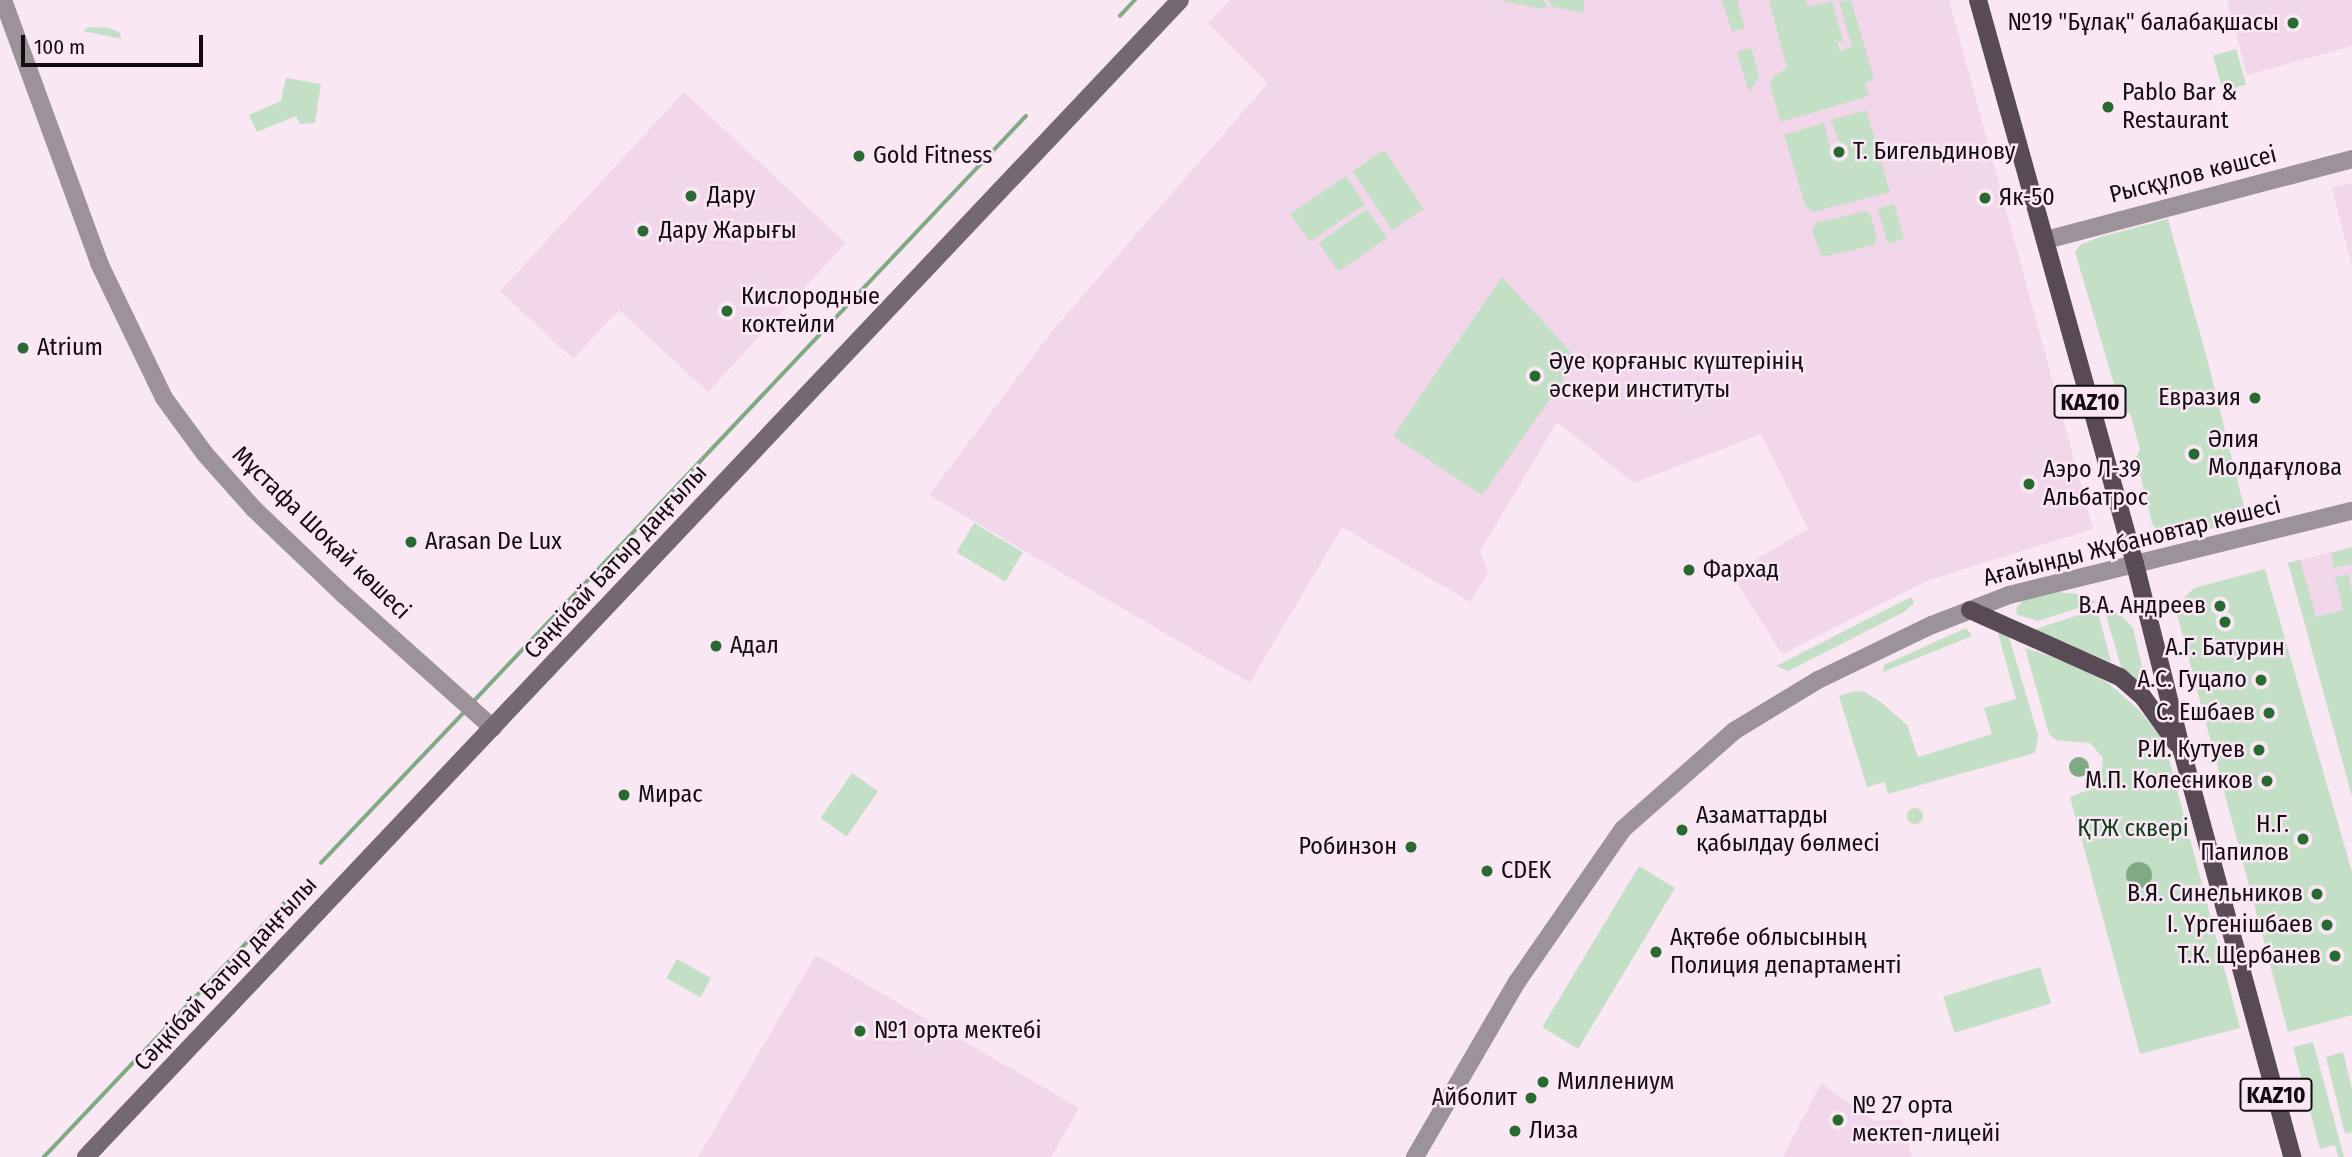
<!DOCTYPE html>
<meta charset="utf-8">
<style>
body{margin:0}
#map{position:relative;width:2352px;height:1157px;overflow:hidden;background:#fae7f4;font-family:"Fira Sans Condensed",sans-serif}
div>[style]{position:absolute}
.built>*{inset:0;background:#f1d7e9}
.green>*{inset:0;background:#c3dfc5;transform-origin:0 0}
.round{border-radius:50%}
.water>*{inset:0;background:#80aa84}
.stream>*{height:3.5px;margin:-1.75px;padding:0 1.75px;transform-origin:1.75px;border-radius:1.75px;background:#80aa84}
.tertiary>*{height:18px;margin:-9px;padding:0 9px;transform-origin:9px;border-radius:9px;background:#9b9399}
.secondary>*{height:18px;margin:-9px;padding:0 9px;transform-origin:9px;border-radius:9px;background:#746971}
.primary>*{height:18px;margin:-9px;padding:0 9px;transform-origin:9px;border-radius:9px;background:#594b55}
.dots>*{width:19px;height:19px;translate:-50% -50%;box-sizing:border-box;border:4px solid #fae7f4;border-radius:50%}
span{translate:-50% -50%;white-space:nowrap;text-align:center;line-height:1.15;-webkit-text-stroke:5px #fae7f4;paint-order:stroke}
.shield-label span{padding:2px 5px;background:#fae7f4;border:2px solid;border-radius:5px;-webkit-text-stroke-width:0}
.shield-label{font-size:23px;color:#130d11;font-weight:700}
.poi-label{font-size:24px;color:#130d11}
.right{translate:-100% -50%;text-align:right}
.left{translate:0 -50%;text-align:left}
.street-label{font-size:24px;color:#130d11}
.park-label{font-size:24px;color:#11401a}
.scale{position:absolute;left:21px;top:35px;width:182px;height:32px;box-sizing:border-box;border:4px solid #130d11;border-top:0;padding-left:9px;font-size:21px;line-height:24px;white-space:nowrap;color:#130d11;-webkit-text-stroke:5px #fae7f4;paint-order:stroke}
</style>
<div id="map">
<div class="built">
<div style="clip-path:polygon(1230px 0,1949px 0,2093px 529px,1929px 580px,1782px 654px,1731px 574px,1808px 529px,1761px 434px,1634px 483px,1557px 422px,1480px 551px,1488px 573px,1470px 602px,1342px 527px,1250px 683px,929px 495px,1052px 331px,1268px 83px,1208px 23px)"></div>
<div style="clip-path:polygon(2227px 0,2352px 0,2352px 46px,2247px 75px)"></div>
<div style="clip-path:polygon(684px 92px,846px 243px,708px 392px,619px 310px,573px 359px,500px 291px)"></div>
<div style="clip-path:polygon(2352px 183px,2352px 266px,2332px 188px)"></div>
<div style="clip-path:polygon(2352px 547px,2352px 796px,2288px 563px)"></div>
<div style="clip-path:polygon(816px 955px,1079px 1108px,1051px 1157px,698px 1157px)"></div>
<div style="clip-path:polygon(1821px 1083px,1875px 1121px,1902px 1119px,1912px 1157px,1783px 1157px)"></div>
</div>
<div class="green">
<div style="clip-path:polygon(1499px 0,1544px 0,1547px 6px,1542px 9px)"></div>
<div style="clip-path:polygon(1549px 0,1584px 0,1584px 12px,1553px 7px)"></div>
<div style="clip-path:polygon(1722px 0,1737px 0,1745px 28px,1732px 32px)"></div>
<div style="clip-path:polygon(1769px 0,1806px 0,1808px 7px,1832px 1px,1843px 41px,1837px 43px,1840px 51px,1852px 47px,1839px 2px,1851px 0,1874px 79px,1865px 83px,1869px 96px,1781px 122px,1770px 85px,1774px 76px,1787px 68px)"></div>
<div style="clip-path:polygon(89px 27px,108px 28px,119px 32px,122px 39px,83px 31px)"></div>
<div style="clip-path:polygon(1751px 48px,1759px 77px,1749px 92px,1737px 52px)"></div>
<div style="left:2236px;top:49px;width:37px;height:24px;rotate:74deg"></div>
<div style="clip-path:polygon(286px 78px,321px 84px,315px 123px,300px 124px,296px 116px,257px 132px,249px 115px,281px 101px)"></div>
<div style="clip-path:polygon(1866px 110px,1890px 192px,1813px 212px,1805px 205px,1784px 135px,1824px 123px,1833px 159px,1844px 155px,1831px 120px)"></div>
<div style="left:1384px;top:150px;width:71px;height:38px;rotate:56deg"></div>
<div style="left:1346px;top:176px;width:34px;height:67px;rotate:56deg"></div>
<div style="left:1894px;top:204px;width:36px;height:17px;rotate:74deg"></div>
<div style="left:1367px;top:209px;width:35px;height:59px;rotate:55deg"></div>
<div style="clip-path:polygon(1866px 211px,1870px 214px,1877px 238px,1874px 245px,1827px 256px,1821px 255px,1812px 231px,1816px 223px)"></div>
<div style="clip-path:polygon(2168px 219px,2208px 362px,2245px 511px,2242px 522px,2167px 538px,2160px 536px,2152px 523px,2136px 458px,2140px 449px,2130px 413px,2122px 411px,2075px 252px,2080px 245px,2100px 237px)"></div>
<div style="clip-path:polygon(1502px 277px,1578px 360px,1482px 495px,1393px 436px)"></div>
<div style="left:974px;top:523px;width:57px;height:34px;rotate:31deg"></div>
<div style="clip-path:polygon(2352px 547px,2352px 564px,2334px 568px,2331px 553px)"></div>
<div style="clip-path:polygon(2300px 560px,2316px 617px,2343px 610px,2335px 577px,2348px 574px,2352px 590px,2352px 796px,2288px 563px)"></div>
<div style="clip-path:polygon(2265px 569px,2352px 872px,2352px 1015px,2288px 1032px,2177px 614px,2182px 600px,2194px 588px)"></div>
<div style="clip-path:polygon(2053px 592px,2081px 594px,2097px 602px,2038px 621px,2017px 615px,2016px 609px,2023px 600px)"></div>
<div style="clip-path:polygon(1911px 597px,1914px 603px,1904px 612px,1788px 671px,1776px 666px)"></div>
<div style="clip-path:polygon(2104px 608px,2120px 614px,2133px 628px,2148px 691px,2121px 667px)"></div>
<div style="clip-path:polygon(2097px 609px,2111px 662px,2033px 630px)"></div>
<div style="clip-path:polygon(1966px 628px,1972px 636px,1883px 672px,1884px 665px)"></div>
<div style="clip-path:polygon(2007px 630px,2038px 735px,2035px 753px,1888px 794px,1885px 782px,1867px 787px,1839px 696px,1855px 691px,1865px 692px,1882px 703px,1907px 725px,1918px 757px,1992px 734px,1984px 708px,2016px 699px,1998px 633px)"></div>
<div style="clip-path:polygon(2025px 648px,2068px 662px,2108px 683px,2138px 709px,2164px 740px,2240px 1028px,2140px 1054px,2070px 797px,2093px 788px,2101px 779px,2103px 758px,2090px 743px,2056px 740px,2049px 734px)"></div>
<div style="left:852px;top:773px;width:32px;height:55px;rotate:35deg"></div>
<div class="round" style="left:1907px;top:808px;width:16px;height:16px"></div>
<div style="left:1639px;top:866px;width:42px;height:188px;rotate:31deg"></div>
<div style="left:677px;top:959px;width:39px;height:22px;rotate:29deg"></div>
<div style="left:2040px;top:967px;width:38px;height:101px;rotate:73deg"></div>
<div style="clip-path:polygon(2313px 1042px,2344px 1157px,2338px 1157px,2335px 1145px,2320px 1149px,2293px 1047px)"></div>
<div style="clip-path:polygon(2343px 1052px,2352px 1089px,2352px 1132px,2345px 1134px,2326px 1057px)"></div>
</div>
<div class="water">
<div class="round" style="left:2069px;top:757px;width:20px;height:20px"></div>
<div class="round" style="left:2126px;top:862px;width:26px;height:26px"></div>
</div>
<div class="stream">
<div style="left:1120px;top:16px;width:22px;rotate:-47deg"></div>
<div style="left:474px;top:701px;width:804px;rotate:-46.66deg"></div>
<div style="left:321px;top:863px;width:211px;rotate:-46.5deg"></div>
<div style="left:44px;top:1157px;width:352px;rotate:-46.6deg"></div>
</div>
<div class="tertiary">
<div style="left:3px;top:0;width:280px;rotate:69.9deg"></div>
<div style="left:99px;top:263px;width:150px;rotate:64.3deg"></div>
<div style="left:164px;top:398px;width:69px;rotate:53.8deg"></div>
<div style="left:205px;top:454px;width:74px;rotate:48.3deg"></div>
<div style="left:254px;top:509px;width:123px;rotate:43.7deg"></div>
<div style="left:343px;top:594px;width:201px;rotate:41.8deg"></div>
<div style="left:2046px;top:240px;width:317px;rotate:-14.8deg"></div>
<div style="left:1415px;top:1157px;width:203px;rotate:-59.8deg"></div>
<div style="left:1517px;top:982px;width:186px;rotate:-55.3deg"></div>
<div style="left:1623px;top:829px;width:148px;rotate:-41.4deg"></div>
<div style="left:1734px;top:731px;width:98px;rotate:-31.3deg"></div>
<div style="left:1818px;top:680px;width:127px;rotate:-25.8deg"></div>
<div style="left:1932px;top:625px;width:83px;rotate:-21.3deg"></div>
<div style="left:2009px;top:595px;width:353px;rotate:-13.8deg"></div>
</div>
<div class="secondary">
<div style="left:86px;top:1157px;width:1592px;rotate:-46.6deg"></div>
</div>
<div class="primary">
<div style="left:1978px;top:0;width:585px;rotate:74.44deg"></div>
<div style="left:2135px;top:564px;width:193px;rotate:75.9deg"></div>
<div style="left:2182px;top:751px;width:421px;rotate:74.8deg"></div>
<div style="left:1970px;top:610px;width:164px;rotate:24.1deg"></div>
<div style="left:2120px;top:677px;width:30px;rotate:41deg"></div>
<div style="left:2143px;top:697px;width:57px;rotate:54.3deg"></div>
</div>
<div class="dots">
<div style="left:2293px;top:23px;background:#296a33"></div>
<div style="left:2108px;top:107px;background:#296a33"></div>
<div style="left:1839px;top:152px;background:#296a33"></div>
<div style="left:859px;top:156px;background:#296a33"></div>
<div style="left:691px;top:196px;background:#296a33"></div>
<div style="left:1985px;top:198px;background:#296a33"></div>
<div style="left:643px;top:231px;background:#296a33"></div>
<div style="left:727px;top:311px;background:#296a33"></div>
<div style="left:23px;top:348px;background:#296a33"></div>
<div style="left:1535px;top:376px;background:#296a33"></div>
<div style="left:2255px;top:398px;background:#296a33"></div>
<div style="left:2194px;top:454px;background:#296a33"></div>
<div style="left:2029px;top:484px;background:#296a33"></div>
<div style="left:411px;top:542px;background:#296a33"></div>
<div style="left:1689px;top:570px;background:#296a33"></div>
<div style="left:2220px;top:606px;background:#296a33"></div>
<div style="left:2225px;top:622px;background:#296a33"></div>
<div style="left:716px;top:646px;background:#296a33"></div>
<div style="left:2261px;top:680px;background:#296a33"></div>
<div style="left:2269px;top:713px;background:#296a33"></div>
<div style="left:2259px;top:750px;background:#296a33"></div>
<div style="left:2267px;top:781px;background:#296a33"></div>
<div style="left:624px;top:795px;background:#296a33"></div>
<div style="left:1682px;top:830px;background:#296a33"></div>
<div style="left:2303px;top:839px;background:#296a33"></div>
<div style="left:1411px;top:847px;background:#296a33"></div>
<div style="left:1487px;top:871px;background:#296a33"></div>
<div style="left:2317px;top:894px;background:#296a33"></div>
<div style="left:2327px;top:925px;background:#296a33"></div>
<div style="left:1656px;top:952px;background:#296a33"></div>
<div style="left:2335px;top:956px;background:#296a33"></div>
<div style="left:860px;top:1031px;background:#296a33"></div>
<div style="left:1543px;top:1082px;background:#296a33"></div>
<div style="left:1531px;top:1098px;background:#296a33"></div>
<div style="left:1838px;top:1120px;background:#296a33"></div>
<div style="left:1515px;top:1131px;background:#296a33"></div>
</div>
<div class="shield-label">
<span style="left:2090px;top:402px">KAZ10</span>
<span style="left:2276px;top:1095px">KAZ10</span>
</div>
<div class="poi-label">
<span class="right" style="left:2279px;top:23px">№19 "Бұлақ" балабақшасы</span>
<span class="left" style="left:2122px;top:107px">Pablo Bar &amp;<br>Restaurant</span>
<span class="left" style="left:1853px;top:152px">Т. Бигельдинову</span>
<span class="left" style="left:873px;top:156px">Gold Fitness</span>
<span class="left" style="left:707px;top:196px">Дару</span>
<span class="left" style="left:1999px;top:198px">Як-50</span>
<span class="left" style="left:659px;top:231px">Дару Жарығы</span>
<span class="left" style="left:741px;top:311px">Кислородные<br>коктейли</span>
<span class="left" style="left:37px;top:348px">Atrium</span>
<span class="left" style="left:1549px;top:376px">Әуе қорғаныс күштерінің<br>әскери институты</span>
<span class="right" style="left:2241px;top:398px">Евразия</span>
<span class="left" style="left:2208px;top:454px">Әлия<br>Молдағұлова</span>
<span class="left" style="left:2043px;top:484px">Аэро Л-39<br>Альбатрос</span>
<span class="left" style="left:425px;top:542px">Arasan De Lux</span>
<span class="left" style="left:1703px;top:570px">Фархад</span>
<span class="right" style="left:2206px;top:606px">В.А. Андреев</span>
<span class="left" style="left:730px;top:646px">Адал</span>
<span style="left:2225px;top:648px">А.Г. Батурин</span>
<span class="right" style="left:2247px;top:680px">А.С. Гуцало</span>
<span class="right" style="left:2255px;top:713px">С. Ешбаев</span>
<span class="right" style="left:2245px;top:750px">Р.И. Кутуев</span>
<span class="right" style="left:2253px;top:781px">М.П. Колесников</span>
<span class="left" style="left:638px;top:795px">Мирас</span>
<span class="left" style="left:1696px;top:830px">Азаматтарды<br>қабылдау бөлмесі</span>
<span class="right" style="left:2289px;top:839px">Н.Г.<br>Папилов</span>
<span class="right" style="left:1397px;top:847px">Робинзон</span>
<span class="left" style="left:1501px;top:871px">CDEK</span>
<span class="right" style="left:2303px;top:894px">В.Я. Синельников</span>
<span class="right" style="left:2313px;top:925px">І. Үргенішбаев</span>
<span class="left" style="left:1670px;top:952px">Ақтөбе облысының<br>Полиция департаменті</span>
<span class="right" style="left:2321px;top:956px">Т.К. Щербанев</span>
<span class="left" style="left:874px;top:1031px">№1 орта мектебі</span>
<span class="left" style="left:1557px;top:1082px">Миллениум</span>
<span class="right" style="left:1517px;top:1098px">Айболит</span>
<span class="left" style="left:1852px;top:1120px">№ 27 орта<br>мектеп-лицейі</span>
<span class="left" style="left:1529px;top:1131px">Лиза</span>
</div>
<div class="street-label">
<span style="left:2193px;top:175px;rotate:-14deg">Рысқұлов көшсеі</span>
<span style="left:321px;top:533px;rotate:44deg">Мұстафа Шоқай көшесі</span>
<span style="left:2132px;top:542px;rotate:-14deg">Ағайынды Жұбановтар көшесі</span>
<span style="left:616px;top:562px;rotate:-47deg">Сәңкібай Батыр даңғылы</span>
<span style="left:226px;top:974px;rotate:-47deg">Сәңкібай Батыр даңғылы</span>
</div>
<div class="park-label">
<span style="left:2133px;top:829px">ҚТЖ сквері</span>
</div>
<div class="scale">100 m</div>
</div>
